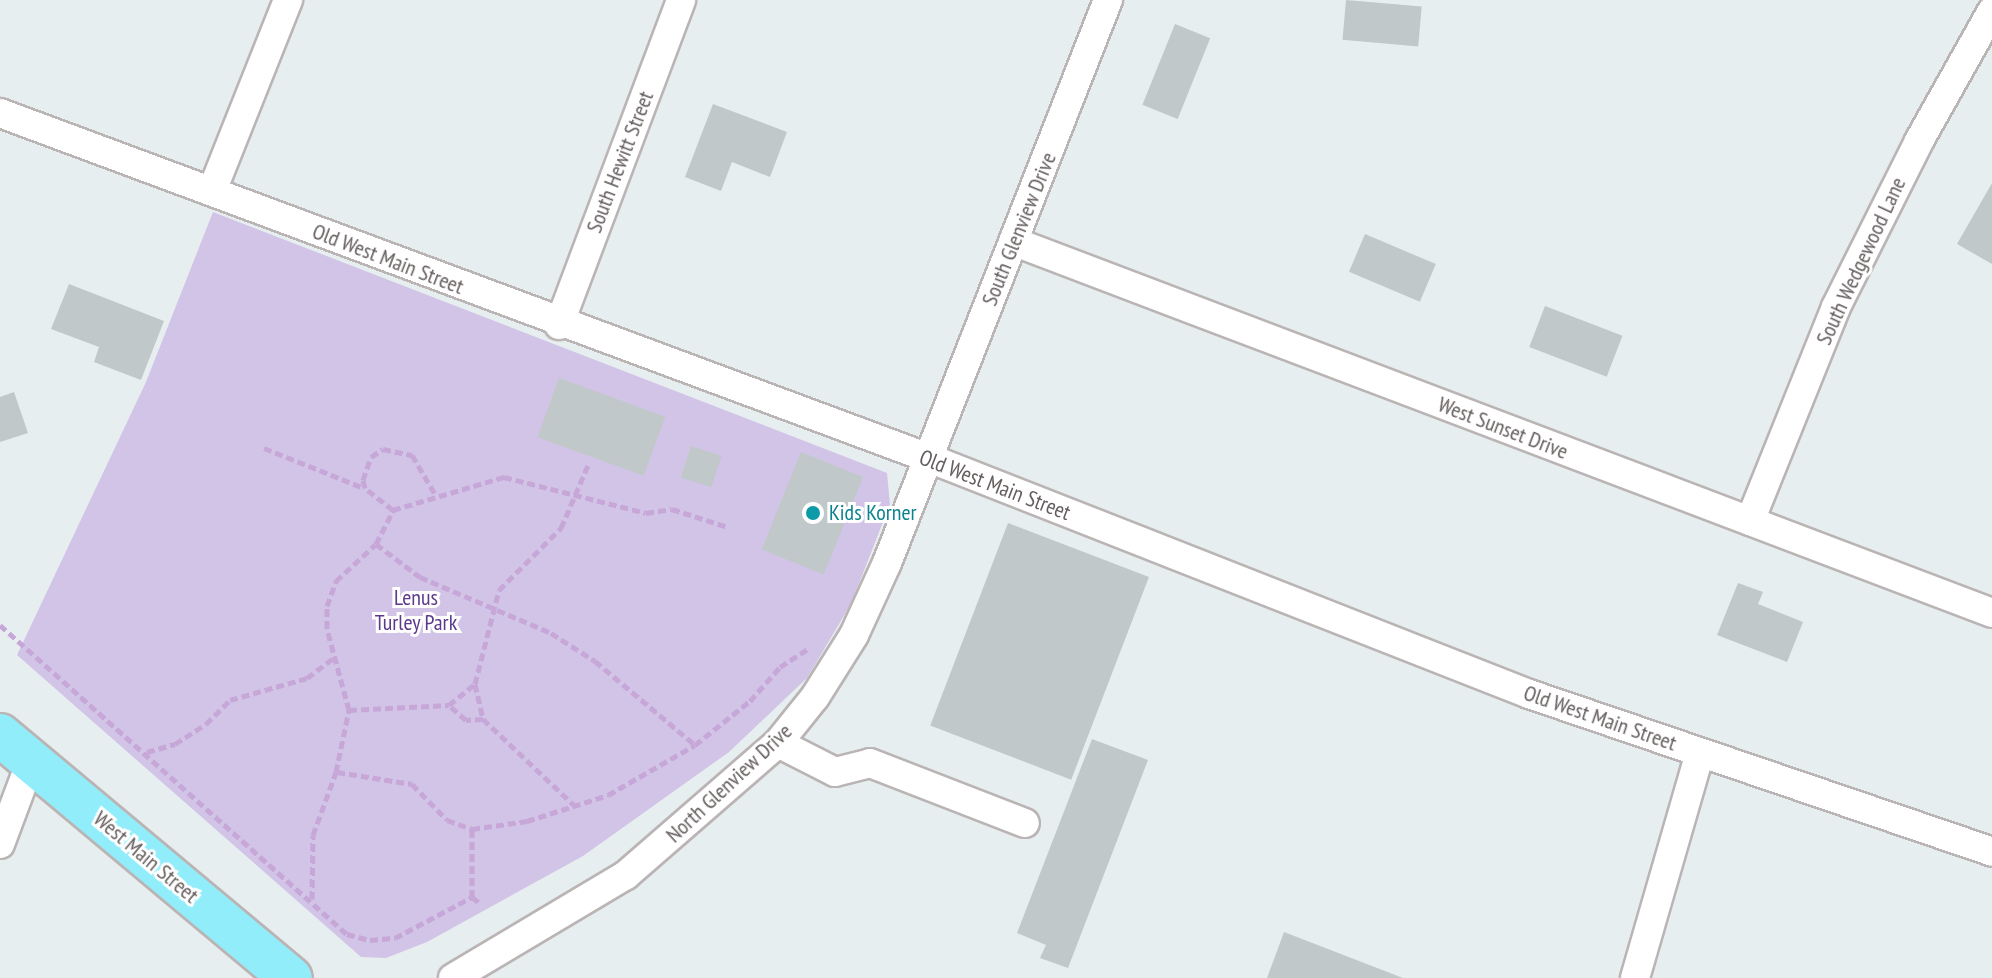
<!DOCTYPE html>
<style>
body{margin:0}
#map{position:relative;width:1992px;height:978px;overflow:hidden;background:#e7eef0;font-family:"PT Sans Narrow",sans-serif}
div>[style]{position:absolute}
.green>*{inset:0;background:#d1c4e7}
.building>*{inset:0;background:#c1c8c9;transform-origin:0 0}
.path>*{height:5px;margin-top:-2.5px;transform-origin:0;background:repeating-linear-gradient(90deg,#c7a7d8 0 8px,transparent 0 12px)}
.roads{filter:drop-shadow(2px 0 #bbb4b4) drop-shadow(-2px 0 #bbb4b4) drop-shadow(0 2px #bbb4b4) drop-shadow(0 -2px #bbb4b4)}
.minor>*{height:28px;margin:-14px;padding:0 14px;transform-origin:14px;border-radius:14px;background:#fff}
.highway>*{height:42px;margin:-21px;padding:0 21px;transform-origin:21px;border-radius:21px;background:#92edfb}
.dots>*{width:22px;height:22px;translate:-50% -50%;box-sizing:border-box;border:4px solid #fff;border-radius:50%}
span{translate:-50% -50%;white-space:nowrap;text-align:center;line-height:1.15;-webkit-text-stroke:6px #fff;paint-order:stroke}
.street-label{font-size:22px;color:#665e5e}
.culture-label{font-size:22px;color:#0d838f}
.left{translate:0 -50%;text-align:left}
.park-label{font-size:22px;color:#5c398b}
</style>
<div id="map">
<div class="green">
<div style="clip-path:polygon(213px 212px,887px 473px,890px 504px,851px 604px,807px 678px,729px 752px,583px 856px,427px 942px,386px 958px,361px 957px,17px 655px,146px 382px)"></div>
</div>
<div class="building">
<div style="left:1346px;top:0;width:76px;height:40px;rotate:5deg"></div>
<div style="left:1175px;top:24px;width:38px;height:87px;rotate:22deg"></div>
<div style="clip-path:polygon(713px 104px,787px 132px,770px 177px,732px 162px,721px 191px,685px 177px)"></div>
<div style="clip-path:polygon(1992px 183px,1992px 264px,1957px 244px)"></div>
<div style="left:1365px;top:234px;width:77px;height:41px;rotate:23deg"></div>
<div style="clip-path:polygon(69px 284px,164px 321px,141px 380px,94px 362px,99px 347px,51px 329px)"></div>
<div style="left:1545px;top:306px;width:83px;height:44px;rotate:21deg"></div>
<div style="left:559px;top:378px;width:113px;height:63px;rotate:20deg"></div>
<div style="clip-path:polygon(14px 392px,28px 433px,0 442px,0 397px)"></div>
<div style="left:691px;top:446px;width:32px;height:33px;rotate:18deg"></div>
<div style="left:801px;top:452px;width:67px;height:105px;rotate:22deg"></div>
<div style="left:1008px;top:523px;width:151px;height:217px;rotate:21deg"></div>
<div style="clip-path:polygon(1738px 583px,1763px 592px,1758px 604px,1803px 622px,1787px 662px,1717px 635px)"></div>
<div style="clip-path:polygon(1092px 739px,1148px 760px,1068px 968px,1040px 958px,1046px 945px,1017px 933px)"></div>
<div style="clip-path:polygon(1284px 932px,1403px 978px,1267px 978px)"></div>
</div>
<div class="path">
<div style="left:264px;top:448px;width:108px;rotate:21.8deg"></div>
<div style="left:393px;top:510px;width:36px;rotate:-142deg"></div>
<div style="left:365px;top:488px;width:8px;rotate:-104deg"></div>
<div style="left:363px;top:480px;width:24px;rotate:-71deg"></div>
<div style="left:371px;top:457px;width:14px;rotate:-34deg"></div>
<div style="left:383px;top:449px;width:30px;rotate:12deg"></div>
<div style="left:412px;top:455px;width:45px;rotate:59.5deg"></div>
<div style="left:376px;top:544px;width:55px;rotate:36.9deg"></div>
<div style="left:420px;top:577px;width:142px;rotate:23.1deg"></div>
<div style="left:551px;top:633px;width:52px;rotate:32.5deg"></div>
<div style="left:595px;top:661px;width:131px;rotate:40deg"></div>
<div style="left:0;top:625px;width:465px;rotate:41.7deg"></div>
<div style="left:347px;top:934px;width:24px;rotate:15deg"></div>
<div style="left:370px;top:940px;width:25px;rotate:-5deg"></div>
<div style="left:395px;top:938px;width:87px;rotate:-28deg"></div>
<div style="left:472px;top:897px;width:11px;rotate:38deg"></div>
<div style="left:475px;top:684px;width:97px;rotate:-75.7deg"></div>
<div style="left:499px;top:590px;width:88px;rotate:-45deg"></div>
<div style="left:561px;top:528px;width:71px;rotate:-66.7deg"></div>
<div style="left:475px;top:684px;width:36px;rotate:77deg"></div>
<div style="left:483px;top:719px;width:17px;rotate:177deg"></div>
<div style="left:466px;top:720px;width:23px;rotate:-139deg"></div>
<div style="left:449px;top:705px;width:33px;rotate:-39deg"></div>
<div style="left:349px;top:710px;width:100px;rotate:-2.9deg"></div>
<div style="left:483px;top:719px;width:127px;rotate:43.4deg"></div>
<div style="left:147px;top:752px;width:29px;rotate:-16deg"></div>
<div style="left:175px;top:744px;width:37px;rotate:-33deg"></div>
<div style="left:206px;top:724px;width:34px;rotate:-45deg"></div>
<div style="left:230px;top:700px;width:80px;rotate:-15.9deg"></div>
<div style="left:307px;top:678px;width:34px;rotate:-37deg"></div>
<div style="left:337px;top:772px;width:76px;rotate:9.1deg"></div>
<div style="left:412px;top:784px;width:50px;rotate:45.8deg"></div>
<div style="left:447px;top:820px;width:27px;rotate:20deg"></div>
<div style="left:472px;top:829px;width:56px;rotate:-8.3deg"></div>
<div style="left:527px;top:821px;width:85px;rotate:-17.8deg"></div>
<div style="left:608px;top:795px;width:100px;rotate:-29.9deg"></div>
<div style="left:695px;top:745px;width:70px;rotate:-38.7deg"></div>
<div style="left:750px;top:701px;width:45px;rotate:-48.6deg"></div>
<div style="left:780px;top:667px;width:35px;rotate:-33deg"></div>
<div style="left:472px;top:897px;width:68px;rotate:-90deg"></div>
<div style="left:312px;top:899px;width:64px;rotate:-89.1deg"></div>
<div style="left:313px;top:835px;width:67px;rotate:-69.9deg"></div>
<div style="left:336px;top:772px;width:63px;rotate:-78.2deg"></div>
<div style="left:349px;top:710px;width:84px;rotate:-105.2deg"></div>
<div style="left:327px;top:629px;width:23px;rotate:-90deg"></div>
<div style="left:327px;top:606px;width:27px;rotate:-70deg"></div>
<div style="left:336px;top:581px;width:54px;rotate:-42.8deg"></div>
<div style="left:376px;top:544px;width:38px;rotate:-63deg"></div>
<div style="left:393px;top:510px;width:116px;rotate:-16.6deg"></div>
<div style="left:504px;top:477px;width:146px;rotate:14.2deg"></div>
<div style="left:646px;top:513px;width:26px;rotate:-9deg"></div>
<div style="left:672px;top:509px;width:59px;rotate:17.8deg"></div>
</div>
<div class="roads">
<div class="minor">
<div style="left:0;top:113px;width:988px;rotate:20.38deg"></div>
<div style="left:926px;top:457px;width:648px;rotate:21.46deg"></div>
<div style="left:1529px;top:694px;width:489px;rotate:18.8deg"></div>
<div style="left:212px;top:191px;width:206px;rotate:-68.3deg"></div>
<div style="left:1015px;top:242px;width:1045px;rotate:20.79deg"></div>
<div style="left:559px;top:325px;width:347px;rotate:-69.4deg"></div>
<div style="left:1750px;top:521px;width:231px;rotate:-68.1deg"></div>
<div style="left:1836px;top:307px;width:186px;rotate:-63.4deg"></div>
<div style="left:1919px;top:141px;width:149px;rotate:-60.7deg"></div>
<div style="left:778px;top:743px;width:64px;rotate:27deg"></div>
<div style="left:835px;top:772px;width:36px;rotate:-14deg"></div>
<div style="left:870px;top:763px;width:166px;rotate:21.2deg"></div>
<div style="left:0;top:844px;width:89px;rotate:-69.5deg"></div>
<div style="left:453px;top:978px;width:201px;rotate:-30.8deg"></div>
<div style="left:626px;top:875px;width:201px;rotate:-41deg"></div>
<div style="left:778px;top:743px;width:59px;rotate:-51.2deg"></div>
<div style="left:815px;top:697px;width:73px;rotate:-57.8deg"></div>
<div style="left:854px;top:635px;width:79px;rotate:-65.4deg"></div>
<div style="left:887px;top:563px;width:605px;rotate:-68.57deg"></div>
<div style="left:1635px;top:978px;width:234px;rotate:-73.9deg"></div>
</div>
<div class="highway">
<div style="left:0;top:735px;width:379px;rotate:39.9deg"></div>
</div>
</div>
<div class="dots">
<div style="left:813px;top:513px;background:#0f9aa8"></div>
</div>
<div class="street-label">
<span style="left:620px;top:162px;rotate:-69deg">South Hewitt Street</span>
<span style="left:1019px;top:229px;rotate:-68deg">South Glenview Drive</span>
<span style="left:388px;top:259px;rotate:21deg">Old West Main Street</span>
<span style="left:1861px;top:261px;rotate:-65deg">South Wedgewood Lane</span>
<span style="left:1503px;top:428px;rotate:21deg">West Sunset Drive</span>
<span style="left:995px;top:485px;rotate:21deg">Old West Main Street</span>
<span style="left:1600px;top:718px;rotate:19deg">Old West Main Street</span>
<span style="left:729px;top:783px;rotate:-43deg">North Glenview Drive</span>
<span style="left:146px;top:857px;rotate:40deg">West Main Street</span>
</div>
<div class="culture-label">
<span class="left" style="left:829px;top:513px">Kids Korner</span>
</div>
<div class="park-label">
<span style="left:416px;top:610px">Lenus<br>Turley Park</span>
</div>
</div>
